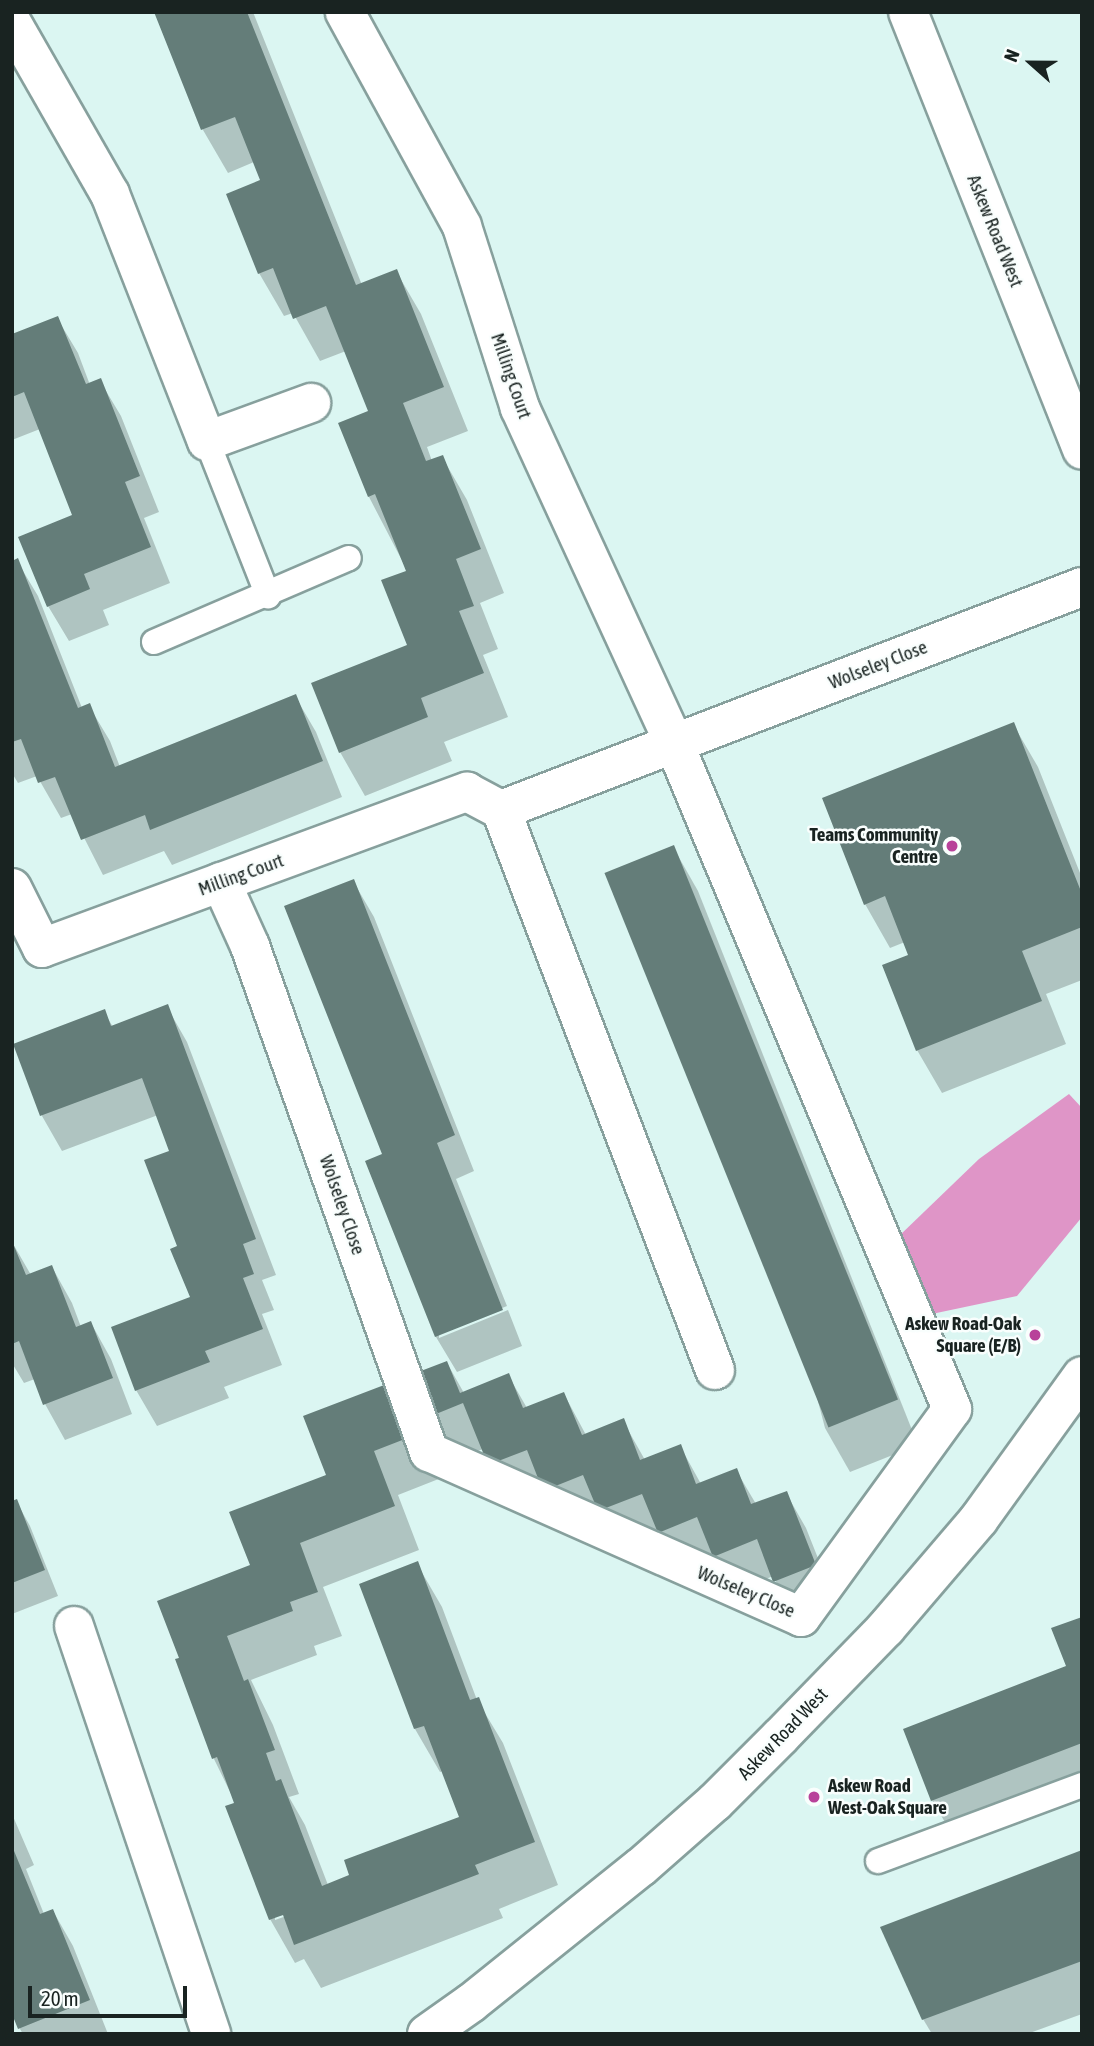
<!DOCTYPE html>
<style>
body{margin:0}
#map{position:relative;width:1094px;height:2046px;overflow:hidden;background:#dbf6f2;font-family:"Asap Condensed",sans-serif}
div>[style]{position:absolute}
.forest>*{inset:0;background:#df95c7}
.shadow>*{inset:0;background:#0003}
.building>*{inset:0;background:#647d79;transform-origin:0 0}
.roads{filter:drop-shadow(2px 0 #87a09d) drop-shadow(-2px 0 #87a09d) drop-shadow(0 2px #87a09d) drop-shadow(0 -2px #87a09d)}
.lane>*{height:24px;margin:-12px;padding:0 12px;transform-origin:12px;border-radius:12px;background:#fff}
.street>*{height:38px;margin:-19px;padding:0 19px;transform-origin:19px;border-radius:19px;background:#fff}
.secondary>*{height:38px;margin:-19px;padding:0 19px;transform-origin:19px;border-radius:19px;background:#fff}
.dots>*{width:19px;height:19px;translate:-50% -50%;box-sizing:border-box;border:4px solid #f9fefd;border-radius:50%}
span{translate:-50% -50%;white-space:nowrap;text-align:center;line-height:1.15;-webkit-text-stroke:5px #f9fefd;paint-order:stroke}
.street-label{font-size:19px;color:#192321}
.poi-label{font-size:19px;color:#192321;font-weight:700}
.right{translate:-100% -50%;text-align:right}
.left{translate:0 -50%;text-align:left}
.frame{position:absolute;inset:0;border:14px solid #192321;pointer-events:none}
.north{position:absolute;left:996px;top:28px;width:70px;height:70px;-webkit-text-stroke:5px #f9fefd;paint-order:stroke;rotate:291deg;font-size:19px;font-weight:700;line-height:28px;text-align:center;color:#192321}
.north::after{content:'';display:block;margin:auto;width:24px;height:32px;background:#192321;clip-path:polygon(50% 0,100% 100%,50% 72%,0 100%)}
.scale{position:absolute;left:28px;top:1986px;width:159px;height:32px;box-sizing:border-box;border:4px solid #192321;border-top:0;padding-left:9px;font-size:21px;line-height:24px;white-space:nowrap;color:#192321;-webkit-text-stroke:5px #f9fefd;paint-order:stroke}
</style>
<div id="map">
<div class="forest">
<div style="clip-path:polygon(1069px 1094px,1082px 1108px,1082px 1217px,1017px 1296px,927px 1315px,898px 1237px,979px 1159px)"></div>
</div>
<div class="shadow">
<div style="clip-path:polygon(156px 12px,253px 12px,362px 285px,396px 271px,421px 314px,468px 431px,427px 447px,432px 461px,442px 457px,467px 500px,504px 593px,480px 603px,498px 649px,483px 655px,508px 717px,444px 742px,452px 761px,365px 796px,340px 752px,409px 646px,408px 572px,369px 497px,340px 424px,370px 412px,346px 351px,320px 361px,293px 313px,284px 316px,259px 273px,262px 181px,254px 162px,228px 173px,203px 130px)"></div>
<div style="clip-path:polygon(57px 318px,78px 353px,90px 385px,100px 381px,121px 416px,159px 512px,144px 518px,170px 583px,103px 610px,109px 625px,69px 641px,48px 606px,75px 516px,40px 429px,12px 440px,12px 336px)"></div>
<div style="clip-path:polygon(17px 561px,38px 596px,82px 708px,89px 706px,110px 741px,120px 767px,295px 696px,316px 732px,342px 797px,172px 865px,164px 851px,103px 875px,72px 814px,61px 818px,37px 776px,18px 783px,12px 773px,12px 563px)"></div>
<div style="clip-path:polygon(1013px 724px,1038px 767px,1082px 878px,1082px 980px,1046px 994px,1066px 1044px,942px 1093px,917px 1050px,910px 956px,905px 942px,890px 948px,865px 904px)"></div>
<div style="clip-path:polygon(673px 847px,698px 891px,918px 1445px,850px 1472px,825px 1428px)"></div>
<div style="clip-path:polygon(353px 881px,374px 917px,474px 1171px,456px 1179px,507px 1306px,439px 1334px,439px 1338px,508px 1310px,522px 1346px,457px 1372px,436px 1337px,367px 1162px,384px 1155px)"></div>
<div style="clip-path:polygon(167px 1007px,187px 1042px,276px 1275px,262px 1280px,274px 1310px,262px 1314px,282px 1365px,224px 1387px,229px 1398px,157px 1426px,136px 1390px,192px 1298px,179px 1247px,171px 1152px,158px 1115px,62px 1151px,42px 1116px,15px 1045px,104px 1012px,113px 1027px)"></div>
<div style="clip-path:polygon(12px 1242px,31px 1275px,52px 1267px,72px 1303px,81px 1327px,91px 1323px,111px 1359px,132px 1414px,65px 1440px,45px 1404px,35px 1379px,24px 1383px,12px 1363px)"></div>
<div style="clip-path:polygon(evenodd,447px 1363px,464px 1393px,508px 1375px,527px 1408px,564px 1394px,586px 1435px,623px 1421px,645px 1460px,680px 1446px,701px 1484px,736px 1470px,756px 1504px,786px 1493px,806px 1528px,835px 1601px,795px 1617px,773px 1576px,735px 1592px,714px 1554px,680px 1567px,659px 1530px,620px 1546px,510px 1500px,483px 1449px,460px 1458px,464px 1469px,398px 1495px,419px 1550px,323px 1587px,342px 1636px,314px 1646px,317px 1655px,251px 1680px,273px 1725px,299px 1794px,289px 1797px,305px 1825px,328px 1885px,352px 1876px,461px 1818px,443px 1771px,440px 1772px,415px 1729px,361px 1585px,417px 1564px,442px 1607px,477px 1700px,503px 1743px,558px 1885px,499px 1909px,503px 1918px,321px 1988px,304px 1959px,295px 1963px,270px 1919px,236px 1804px,214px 1759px,177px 1660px,328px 1476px,447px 1363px,292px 1914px,275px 1920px,275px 1916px,292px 1914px)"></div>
<div style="clip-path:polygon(16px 1501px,30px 1526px,58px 1596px,12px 1614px,12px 1503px)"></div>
<div style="clip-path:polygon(1082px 1618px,1082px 1786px,953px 1836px,932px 1800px,1068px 1667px)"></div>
<div style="clip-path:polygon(12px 1814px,34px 1865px,26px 1869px,44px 1914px,53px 1911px,73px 1946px,108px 2034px,23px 2034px,20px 2029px,12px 2009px)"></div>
<div style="clip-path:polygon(1082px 1852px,1082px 2014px,1027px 2034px,932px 2034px,923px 2019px)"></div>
</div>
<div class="building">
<div style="clip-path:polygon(154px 12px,247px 12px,356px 285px,397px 269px,444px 387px,403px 403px,426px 461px,443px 455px,481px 549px,456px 559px,474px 606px,459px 611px,484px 673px,421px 698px,428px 717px,339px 753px,311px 683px,407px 645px,381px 580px,406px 571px,375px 494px,368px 497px,338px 423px,368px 411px,326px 306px,293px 319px,273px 268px,258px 274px,226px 194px,260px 180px,235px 117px,201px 130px)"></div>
<div style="clip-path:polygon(58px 316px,86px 384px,101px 378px,140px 476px,125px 482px,151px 547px,84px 574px,90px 589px,47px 607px,18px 537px,72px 515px,24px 392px,12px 397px,12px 334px)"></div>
<div style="clip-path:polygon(18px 558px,78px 708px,90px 703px,115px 767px,296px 694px,323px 761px,150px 830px,145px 815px,81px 840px,55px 777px,38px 783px,21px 739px,12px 742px,12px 561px)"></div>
<div style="clip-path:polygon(1014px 722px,1082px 894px,1082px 927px,1022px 951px,1042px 1001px,916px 1051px,882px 965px,908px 955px,885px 896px,864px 905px,822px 798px)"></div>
<div style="left:674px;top:845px;width:598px;height:75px;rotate:68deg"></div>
<div style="clip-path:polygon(354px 879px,455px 1135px,437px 1143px,503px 1310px,435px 1337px,365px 1161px,382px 1154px,284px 906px)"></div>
<div style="clip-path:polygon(168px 1004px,256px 1239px,243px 1244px,254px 1274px,243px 1278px,263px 1329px,205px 1351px,210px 1362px,135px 1391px,111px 1327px,190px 1297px,170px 1249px,177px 1246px,144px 1160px,169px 1151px,142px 1078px,40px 1116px,13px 1044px,105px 1009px,111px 1026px)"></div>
<div style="clip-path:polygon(12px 1241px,26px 1275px,52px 1265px,76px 1327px,91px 1321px,113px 1378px,43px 1405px,19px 1341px,12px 1344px)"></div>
<div style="clip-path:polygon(447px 1361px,460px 1393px,509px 1373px,523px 1408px,564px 1392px,582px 1435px,624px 1418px,640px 1460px,681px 1444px,696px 1484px,737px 1468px,751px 1504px,787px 1491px,816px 1565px,773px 1582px,757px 1539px,713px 1557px,697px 1517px,658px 1533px,642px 1494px,598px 1511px,583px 1475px,543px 1491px,527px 1450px,488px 1465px,463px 1403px,436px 1414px,441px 1425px,374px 1451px,395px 1506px,300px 1543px,318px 1592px,290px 1602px,293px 1611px,227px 1636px,244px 1681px,248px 1679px,275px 1750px,266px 1753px,276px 1781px,281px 1779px,322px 1886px,349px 1875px,344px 1860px,459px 1817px,424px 1726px,414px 1729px,359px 1584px,418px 1561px,470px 1700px,479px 1697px,535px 1842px,475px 1865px,479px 1874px,294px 1945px,283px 1915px,269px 1920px,225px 1806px,234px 1803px,217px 1757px,212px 1759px,175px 1659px,179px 1658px,157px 1601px,250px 1565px,229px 1512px,326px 1475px,303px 1416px)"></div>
<div style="clip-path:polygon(17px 1499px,45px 1570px,12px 1583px,12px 1501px)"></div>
<div style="clip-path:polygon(1082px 1617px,1082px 1743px,931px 1801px,903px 1729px,1066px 1666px,1051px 1628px)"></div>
<div style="clip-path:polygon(12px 1846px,40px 1914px,53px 1909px,90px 2000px,18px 2029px,12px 2014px)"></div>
<div style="clip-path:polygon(1082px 1850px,1082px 1961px,922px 2020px,880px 1927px)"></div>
</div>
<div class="roads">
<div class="lane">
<div style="left:207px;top:441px;width:167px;rotate:68.5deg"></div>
<div style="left:154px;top:642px;width:212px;rotate:-23.3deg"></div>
<div style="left:878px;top:1861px;width:218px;rotate:-20.4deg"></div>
</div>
<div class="street">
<div style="left:12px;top:23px;width:197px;rotate:60.2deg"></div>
<div style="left:110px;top:194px;width:265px;rotate:68.6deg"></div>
<div style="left:207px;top:441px;width:111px;rotate:-20.1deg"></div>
<div style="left:221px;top:882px;width:70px;rotate:65.6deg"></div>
<div style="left:250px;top:946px;width:537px;rotate:70.52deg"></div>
<div style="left:429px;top:1452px;width:407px;rotate:23.9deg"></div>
<div style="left:801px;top:1617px;width:257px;rotate:-54deg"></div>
<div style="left:952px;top:1409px;width:722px;rotate:-112.66deg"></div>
<div style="left:674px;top:743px;width:369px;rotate:-114.7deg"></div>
<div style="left:520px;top:408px;width:191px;rotate:-107.7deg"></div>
<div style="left:462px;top:226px;width:244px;rotate:-118.7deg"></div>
<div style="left:12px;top:888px;width:67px;rotate:63.4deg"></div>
<div style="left:42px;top:948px;width:453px;rotate:-20.2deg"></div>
<div style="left:467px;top:792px;width:38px;rotate:28deg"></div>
<div style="left:715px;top:1370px;width:599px;rotate:-110.91deg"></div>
<div style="left:501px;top:810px;width:622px;rotate:-21deg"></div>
<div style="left:74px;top:1626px;width:430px;rotate:71.4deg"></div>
</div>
<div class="secondary">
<div style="left:908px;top:12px;width:471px;rotate:68.3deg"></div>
<div style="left:427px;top:2034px;width:54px;rotate:-35.2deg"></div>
<div style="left:471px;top:2003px;width:218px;rotate:-38.7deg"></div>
<div style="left:641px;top:1867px;width:98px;rotate:-41.3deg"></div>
<div style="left:715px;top:1802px;width:93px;rotate:-45deg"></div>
<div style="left:781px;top:1736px;width:151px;rotate:-45.8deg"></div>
<div style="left:886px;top:1628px;width:143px;rotate:-49.5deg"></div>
<div style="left:979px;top:1519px;width:176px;rotate:-54.2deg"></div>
</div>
</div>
<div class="dots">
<div style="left:952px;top:846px;background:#b8429a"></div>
<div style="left:1035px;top:1335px;background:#b8429a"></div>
<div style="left:814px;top:1797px;background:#b8429a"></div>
</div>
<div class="street-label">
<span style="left:995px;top:231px;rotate:68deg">Askew Road West</span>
<span style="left:511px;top:376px;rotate:71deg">Milling Court</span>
<span style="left:878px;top:665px;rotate:-21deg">Wolseley Close</span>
<span style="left:241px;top:875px;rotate:-20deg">Milling Court</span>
<span style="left:342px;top:1205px;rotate:71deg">Wolseley Close</span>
<span style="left:746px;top:1592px;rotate:23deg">Wolseley Close</span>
<span style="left:783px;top:1734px;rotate:-46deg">Askew Road West</span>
</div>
<div class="poi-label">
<span class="right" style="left:938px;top:846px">Teams Community<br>Centre</span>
<span class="right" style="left:1021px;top:1335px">Askew Road-Oak<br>Square (E/B)</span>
<span class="left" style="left:828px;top:1797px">Askew Road<br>West-Oak Square</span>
</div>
<div class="frame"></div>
<div class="north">N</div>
<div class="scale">20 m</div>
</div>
